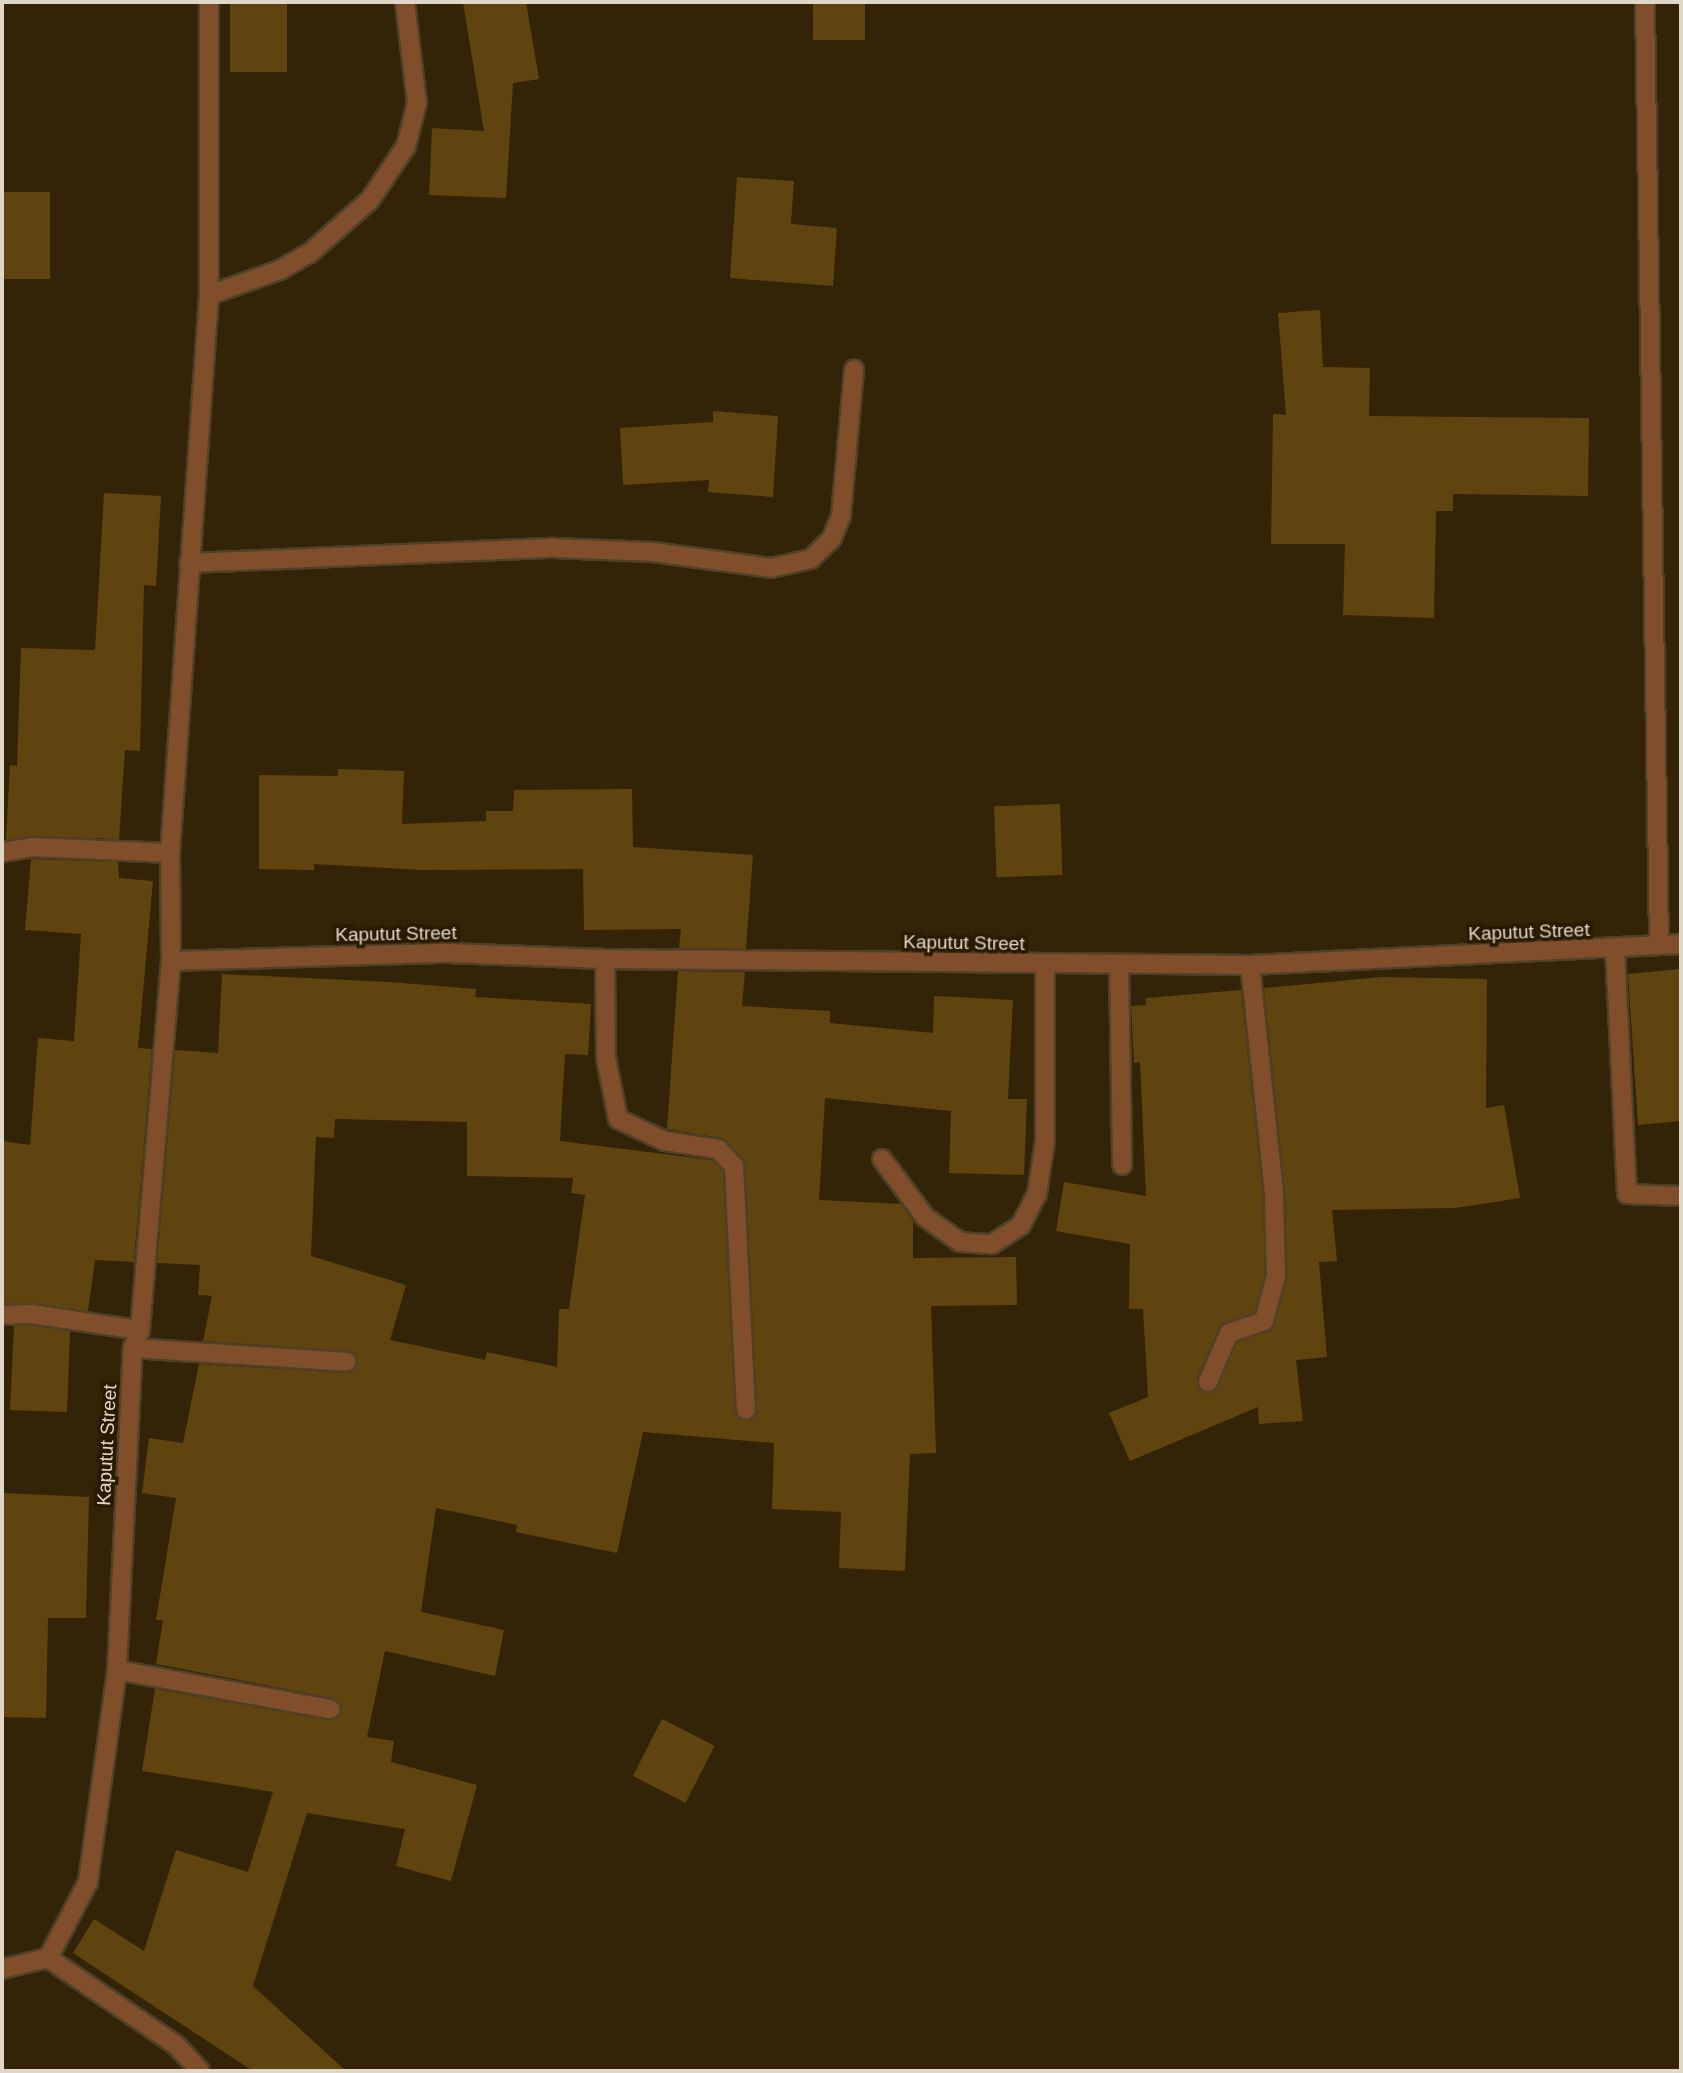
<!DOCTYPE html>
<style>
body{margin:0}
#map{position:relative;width:1683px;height:2073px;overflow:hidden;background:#332408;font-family:Arial,sans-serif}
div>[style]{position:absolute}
.building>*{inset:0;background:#60440f;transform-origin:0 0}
.roads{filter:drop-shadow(2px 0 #4f4127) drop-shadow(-2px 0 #4f4127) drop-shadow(0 2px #4f4127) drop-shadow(0 -2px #4f4127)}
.minor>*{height:18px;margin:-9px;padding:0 9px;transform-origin:9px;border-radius:9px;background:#814e2b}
span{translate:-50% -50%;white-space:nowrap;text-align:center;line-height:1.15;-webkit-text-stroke:7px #291a01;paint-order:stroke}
.street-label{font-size:19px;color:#e1d7c8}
.frame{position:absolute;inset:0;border:4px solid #e1d7c8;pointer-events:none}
</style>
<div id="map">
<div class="building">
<div style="left:230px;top:2px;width:57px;height:70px"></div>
<div style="clip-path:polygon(463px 2px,526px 2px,539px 79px,513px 83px,506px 198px,429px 195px,432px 128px,484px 131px)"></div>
<div style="left:813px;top:2px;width:52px;height:38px"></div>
<div style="clip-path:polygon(737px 177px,794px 181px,791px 224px,837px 228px,833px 286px,730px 278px)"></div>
<div style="left:2px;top:192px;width:48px;height:87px"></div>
<div style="clip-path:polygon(1320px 310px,1323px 367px,1370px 368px,1369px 416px,1589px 418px,1588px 496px,1453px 494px,1453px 511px,1436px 511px,1434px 618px,1343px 615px,1345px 544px,1271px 544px,1273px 414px,1286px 415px,1278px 313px)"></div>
<div style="clip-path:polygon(713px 411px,778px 416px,773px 497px,708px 492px,709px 480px,623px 485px,620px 428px,713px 422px)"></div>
<div style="clip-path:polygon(104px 493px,161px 496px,156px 586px,144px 585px,140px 751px,125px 750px,119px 839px,32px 836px,6px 840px,10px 765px,17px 766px,21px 648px,95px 650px)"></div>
<div style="clip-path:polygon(338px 769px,404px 771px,402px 824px,486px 821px,486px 811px,513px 811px,514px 790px,632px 789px,633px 847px,753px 855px,746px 949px,679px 948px,681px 929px,584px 930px,583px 869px,423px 870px,314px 864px,314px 870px,259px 869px,259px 775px,338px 776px)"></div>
<div style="left:1060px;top:804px;width:71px;height:66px;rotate:88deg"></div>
<div style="clip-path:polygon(31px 859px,118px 862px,119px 878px,153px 881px,138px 1048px,152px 1049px,134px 1262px,95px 1260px,88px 1311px,2px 1304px,2px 1141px,30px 1145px,38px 1038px,74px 1041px,81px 934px,25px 930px)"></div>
<div style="clip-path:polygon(1681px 969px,1681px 1121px,1638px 1125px,1628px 974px)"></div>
<div style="clip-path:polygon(evenodd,678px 971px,745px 972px,742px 1006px,830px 1011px,830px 1023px,933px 1033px,934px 996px,1013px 1000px,1008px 1099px,1027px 1099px,1024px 1175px,949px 1173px,951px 1111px,825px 1098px,819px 1200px,901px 1204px,913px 1221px,913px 1258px,1016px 1257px,1017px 1305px,931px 1306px,936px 1453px,910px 1454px,905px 1571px,839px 1568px,841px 1512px,772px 1509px,774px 1443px,643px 1432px,617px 1553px,516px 1532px,517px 1525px,436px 1508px,421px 1612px,504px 1630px,495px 1676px,385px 1651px,367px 1737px,394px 1741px,391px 1762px,477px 1785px,451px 1881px,396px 1866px,405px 1829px,307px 1813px,253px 1986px,346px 2071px,253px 2071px,73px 1953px,94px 1919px,144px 1951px,176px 1850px,248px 1872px,273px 1792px,142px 1771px,155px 1689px,328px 1720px,341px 1710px,332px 1698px,156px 1664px,163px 1620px,156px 1620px,176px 1498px,142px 1493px,149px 1438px,183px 1443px,199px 1364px,346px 1373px,358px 1362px,348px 1351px,203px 1341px,212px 1296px,198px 1295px,200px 1265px,157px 1263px,175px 1050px,218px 1053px,222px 974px,389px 982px,476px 989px,475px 997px,591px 1004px,588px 1055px,565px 1054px,560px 1141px,712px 1160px,723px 1171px,735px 1411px,747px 1421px,757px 1409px,745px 1165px,721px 1138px,667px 1129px,678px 971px,335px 1119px,467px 1122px,467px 1176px,573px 1178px,571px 1193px,585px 1195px,569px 1309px,559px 1309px,557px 1367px,487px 1352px,485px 1360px,390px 1340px,406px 1285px,311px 1256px,316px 1137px,334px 1138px,335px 1119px)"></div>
<div style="clip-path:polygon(1382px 977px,1487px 979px,1486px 1108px,1504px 1105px,1520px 1198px,1456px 1208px,1332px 1210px,1337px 1261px,1319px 1262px,1327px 1357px,1296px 1360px,1303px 1421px,1259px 1424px,1258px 1407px,1130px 1461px,1109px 1413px,1148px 1397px,1143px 1309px,1129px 1309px,1130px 1244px,1056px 1231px,1064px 1182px,1146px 1196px,1140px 1062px,1134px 1063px,1131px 1006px,1146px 1005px,1146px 998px,1241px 990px,1263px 1194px,1265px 1275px,1255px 1312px,1219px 1329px,1197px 1378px,1199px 1389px,1209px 1393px,1218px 1386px,1237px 1342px,1273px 1328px,1287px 1279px,1285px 1192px,1264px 988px)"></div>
<div style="clip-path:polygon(30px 1325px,70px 1331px,67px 1412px,10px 1410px,14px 1326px)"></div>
<div style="clip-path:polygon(2px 1493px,89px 1497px,86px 1618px,48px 1618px,46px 1718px,2px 1717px)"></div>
<div style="left:662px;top:1719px;width:59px;height:64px;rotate:27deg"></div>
</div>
<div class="roads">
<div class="minor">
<div style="left:1645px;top:2px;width:942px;rotate:89.15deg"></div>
<div style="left:209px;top:295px;width:75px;rotate:-19.4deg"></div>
<div style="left:280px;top:270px;width:34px;rotate:-30deg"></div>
<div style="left:310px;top:253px;width:80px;rotate:-41.5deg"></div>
<div style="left:370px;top:200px;width:65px;rotate:-56.3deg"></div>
<div style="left:406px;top:146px;width:44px;rotate:-75.7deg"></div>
<div style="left:417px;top:103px;width:102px;rotate:-96.8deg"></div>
<div style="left:189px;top:563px;width:365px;rotate:-2.4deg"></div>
<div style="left:554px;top:548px;width:99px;rotate:2.3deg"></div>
<div style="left:653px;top:552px;width:119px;rotate:7.7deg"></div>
<div style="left:771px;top:568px;width:41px;rotate:-12.7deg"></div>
<div style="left:811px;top:559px;width:30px;rotate:-45deg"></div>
<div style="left:832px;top:538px;width:24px;rotate:-68deg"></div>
<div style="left:841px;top:516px;width:147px;rotate:-84.9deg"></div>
<div style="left:2px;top:852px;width:30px;rotate:-9deg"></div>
<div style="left:32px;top:847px;width:138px;rotate:2.5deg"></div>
<div style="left:1615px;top:949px;width:245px;rotate:87.2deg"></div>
<div style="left:1627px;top:1194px;width:54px;rotate:2.1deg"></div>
<div style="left:605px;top:959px;width:99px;rotate:89.4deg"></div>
<div style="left:606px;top:1058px;width:62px;rotate:78.9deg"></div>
<div style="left:618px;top:1119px;width:52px;rotate:25.1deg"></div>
<div style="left:665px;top:1141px;width:54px;rotate:8.6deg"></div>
<div style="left:718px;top:1149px;width:23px;rotate:47deg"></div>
<div style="left:734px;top:1166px;width:244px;rotate:87.2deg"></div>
<div style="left:171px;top:961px;width:108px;rotate:-90.5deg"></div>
<div style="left:170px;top:853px;width:559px;rotate:-86deg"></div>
<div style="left:209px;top:295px;width:293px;rotate:-90deg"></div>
<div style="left:1119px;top:964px;width:201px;rotate:89.1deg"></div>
<div style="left:882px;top:1159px;width:72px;rotate:53.4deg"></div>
<div style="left:925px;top:1217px;width:43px;rotate:35.5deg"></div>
<div style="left:960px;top:1242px;width:32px;rotate:4deg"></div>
<div style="left:992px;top:1244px;width:35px;rotate:-33deg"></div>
<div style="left:1021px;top:1225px;width:35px;rotate:-63deg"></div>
<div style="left:1037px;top:1194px;width:54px;rotate:-81.4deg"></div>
<div style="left:1045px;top:1141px;width:175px;rotate:-90deg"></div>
<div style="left:2px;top:1315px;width:29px;rotate:-2deg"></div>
<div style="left:31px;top:1314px;width:110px;rotate:8.4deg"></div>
<div style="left:133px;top:1348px;width:214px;rotate:3.7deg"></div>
<div style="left:1208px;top:1382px;width:53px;rotate:-66.8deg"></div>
<div style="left:1229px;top:1333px;width:37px;rotate:-19deg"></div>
<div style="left:1264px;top:1321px;width:47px;rotate:-75.1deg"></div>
<div style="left:1276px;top:1276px;width:83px;rotate:-91.4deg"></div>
<div style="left:1274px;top:1193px;width:229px;rotate:-96deg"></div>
<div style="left:117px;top:1670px;width:217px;rotate:10.4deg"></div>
<div style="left:48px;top:1958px;width:155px;rotate:34.2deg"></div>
<div style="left:176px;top:2045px;width:35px;rotate:47deg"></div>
<div style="left:2px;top:1969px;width:47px;rotate:-13.4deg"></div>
<div style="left:48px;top:1958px;width:86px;rotate:-62.2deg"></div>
<div style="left:88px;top:1882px;width:214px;rotate:-82.2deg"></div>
<div style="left:117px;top:1670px;width:322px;rotate:-87.2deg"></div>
<div style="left:133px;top:1348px;width:19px;rotate:-69deg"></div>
<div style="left:140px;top:1330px;width:370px;rotate:-85.2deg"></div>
<div style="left:171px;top:961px;width:277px;rotate:-1.7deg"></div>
<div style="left:448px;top:953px;width:157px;rotate:2.2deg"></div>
<div style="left:605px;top:959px;width:645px;rotate:0.53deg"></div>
<div style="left:1250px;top:965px;width:432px;rotate:-2.8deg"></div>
</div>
</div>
<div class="street-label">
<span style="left:1529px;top:932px;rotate:-2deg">Kaputut Street</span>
<span style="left:396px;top:934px;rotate:-1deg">Kaputut Street</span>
<span style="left:964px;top:943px;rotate:1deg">Kaputut Street</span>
<span style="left:107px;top:1445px;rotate:-87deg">Kaputut Street</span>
</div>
<div class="frame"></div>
</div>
